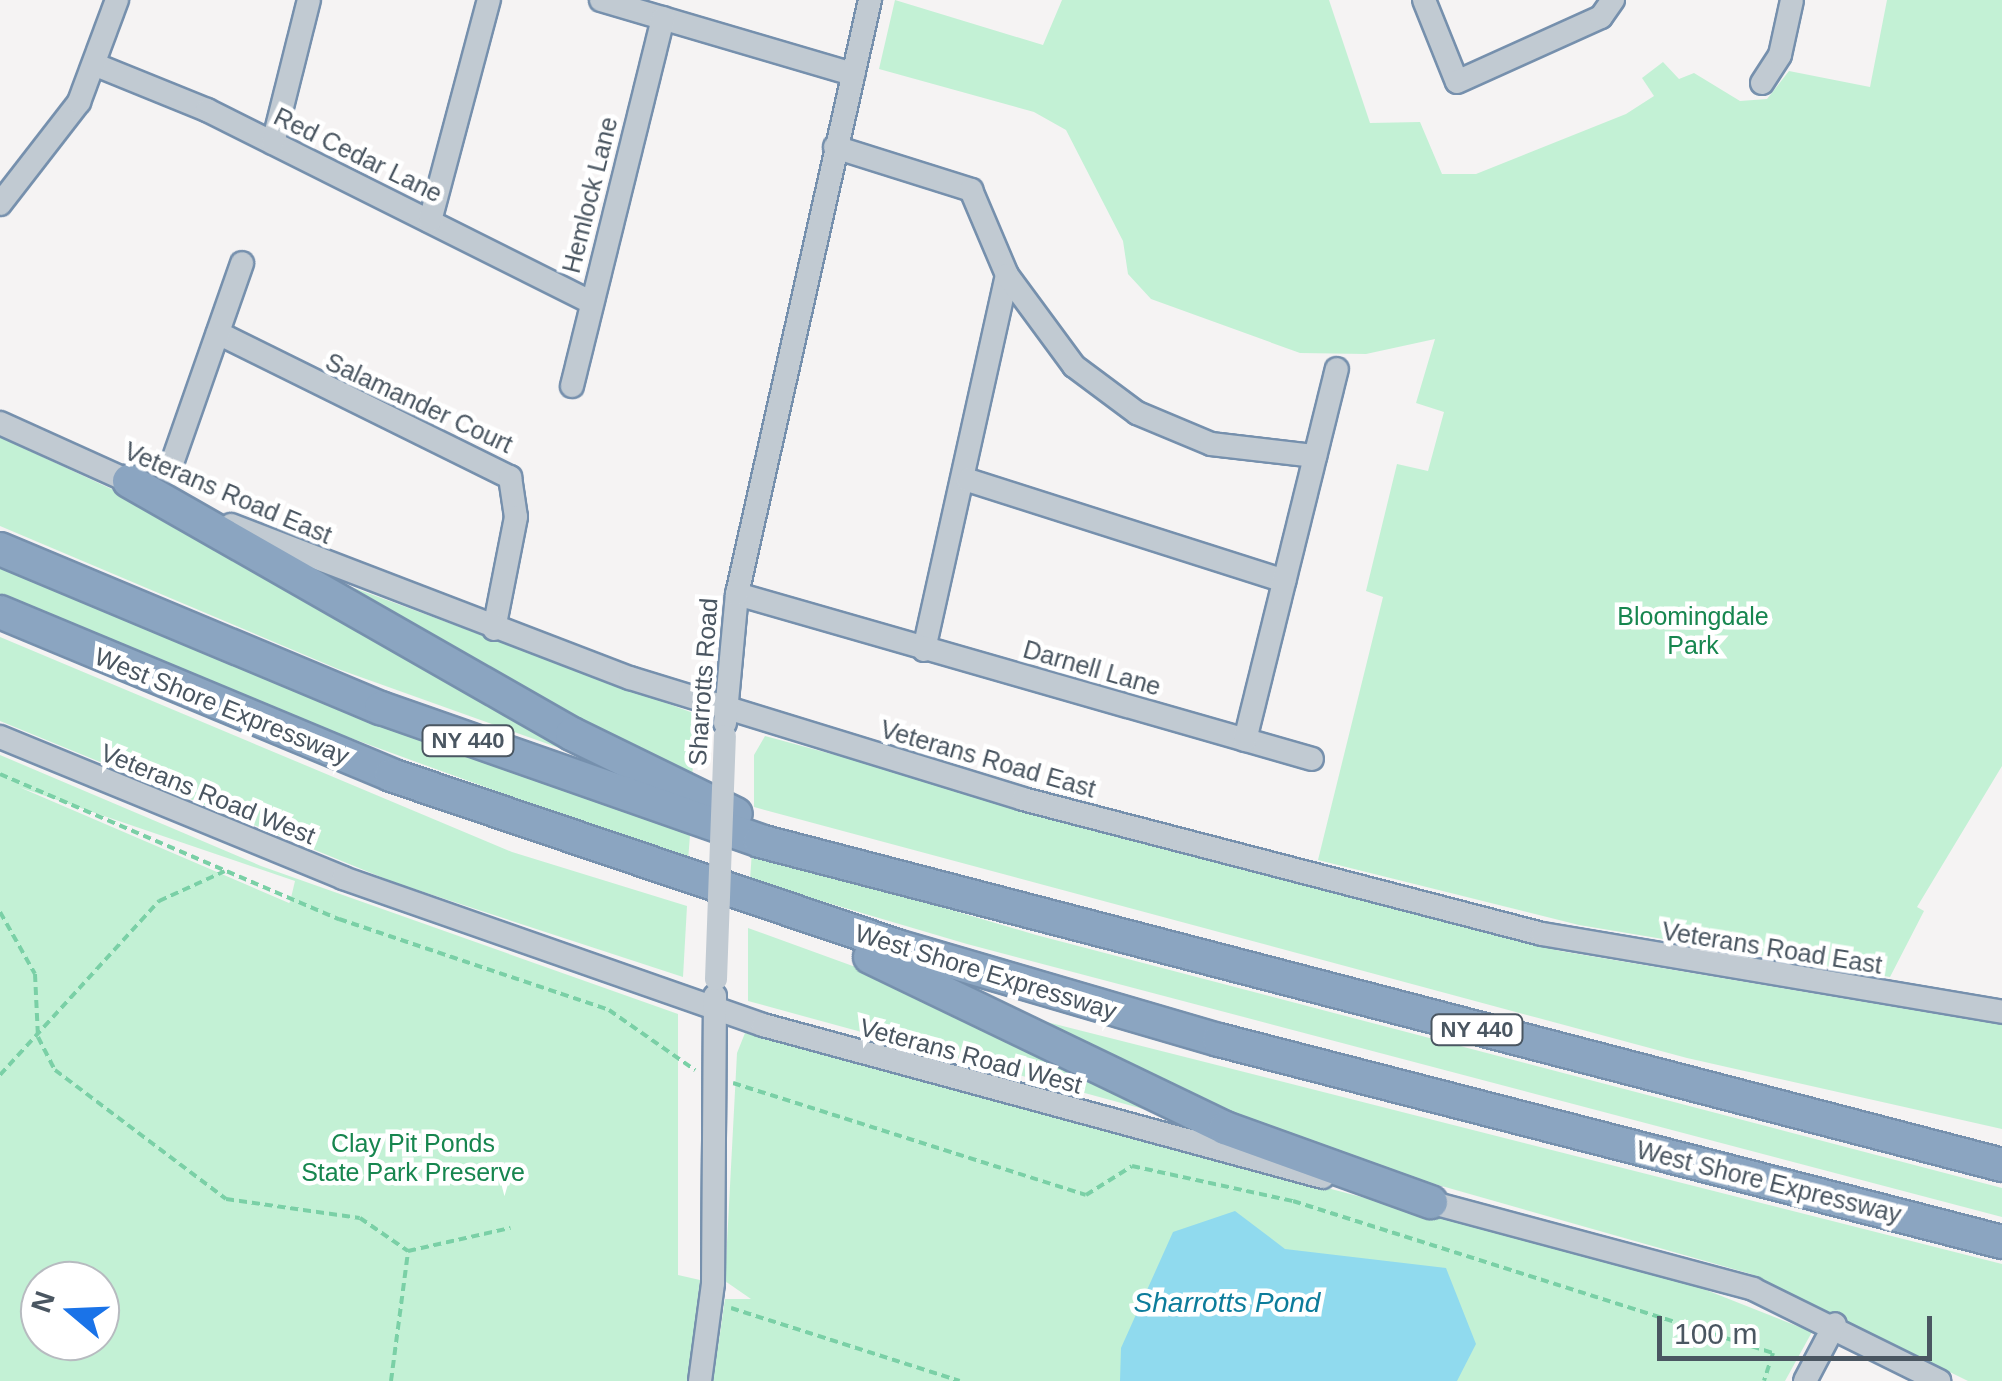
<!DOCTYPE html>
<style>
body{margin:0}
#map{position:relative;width:2002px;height:1381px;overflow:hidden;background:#f5f3f3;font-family:Helvetica,sans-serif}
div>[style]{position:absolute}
.green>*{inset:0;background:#c3f1d5}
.water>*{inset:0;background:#90daee}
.path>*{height:4px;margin-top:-2px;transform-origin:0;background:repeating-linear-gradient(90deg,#7ad0a6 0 8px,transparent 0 13px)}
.roads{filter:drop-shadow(2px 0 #7690ad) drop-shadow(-2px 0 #7690ad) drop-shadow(0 2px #7690ad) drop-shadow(0 -2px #7690ad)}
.minor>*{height:22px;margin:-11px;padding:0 11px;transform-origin:11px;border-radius:11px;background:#c1cad2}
.highway>*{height:32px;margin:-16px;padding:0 16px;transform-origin:16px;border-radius:16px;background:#8ba5c1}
.minor-bridge>*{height:22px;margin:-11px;padding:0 11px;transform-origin:11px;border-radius:11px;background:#c1cad2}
span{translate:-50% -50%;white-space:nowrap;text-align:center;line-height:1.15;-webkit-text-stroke:9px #fff;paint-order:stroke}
.shield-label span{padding:2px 8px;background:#fff;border:2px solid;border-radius:8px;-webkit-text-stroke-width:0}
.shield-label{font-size:22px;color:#4a5661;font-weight:700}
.street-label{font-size:25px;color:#4a5661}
.park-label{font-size:25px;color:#17864f}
.water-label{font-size:28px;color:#0c7c9b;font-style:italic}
.north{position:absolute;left:20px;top:1261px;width:100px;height:100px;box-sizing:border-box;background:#fff;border:2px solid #b7bbc0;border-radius:50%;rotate:289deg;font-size:28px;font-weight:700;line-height:40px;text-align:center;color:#4a5661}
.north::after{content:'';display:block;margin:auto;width:35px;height:45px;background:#1a73e8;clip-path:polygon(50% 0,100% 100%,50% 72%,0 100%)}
.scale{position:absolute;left:1657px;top:1316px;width:275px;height:45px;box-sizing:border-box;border:5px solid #4a5661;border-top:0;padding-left:12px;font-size:30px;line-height:35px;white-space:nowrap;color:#4a5661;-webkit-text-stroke:8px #fff;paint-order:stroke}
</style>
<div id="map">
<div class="green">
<div style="clip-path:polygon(895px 0,1043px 45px,1062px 0,1329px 0,1370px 123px,1420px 122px,1442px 174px,1476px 174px,1626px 114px,1654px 96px,1642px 78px,1663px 62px,1679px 79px,1694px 73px,1740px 101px,1767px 99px,1789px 71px,1870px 87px,1887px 0,2002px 0,2002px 766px,1917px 907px,1924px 911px,1890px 977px,1579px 925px,1318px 860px,1383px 597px,1366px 591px,1397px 464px,1428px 471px,1444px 412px,1416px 403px,1435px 339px,1366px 354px,1300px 353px,1151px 299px,1128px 274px,1123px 241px,1066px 130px,1034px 112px,879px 69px)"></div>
<div style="clip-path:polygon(0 437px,120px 493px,579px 755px,338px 669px,0 526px)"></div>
<div style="clip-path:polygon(0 565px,320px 700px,690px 835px,688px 861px,230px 694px,0 597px)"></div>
<div style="clip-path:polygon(319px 575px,696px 714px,692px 780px,555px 712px)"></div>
<div style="clip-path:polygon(0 637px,512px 852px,687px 906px,683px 977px,393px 882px,0 721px)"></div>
<div style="clip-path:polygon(765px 736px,1560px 951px,2002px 1025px,2002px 1129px,1687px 1058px,754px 807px,754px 755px)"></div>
<div style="clip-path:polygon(evenodd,0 755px,261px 866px,678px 1014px,678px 1275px,700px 1280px,688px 1381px,0 1381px,0 755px,19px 787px,295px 881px,290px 902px,289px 903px,19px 787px,0 755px,40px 1281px,100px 1281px,100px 1341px,40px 1341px,40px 1281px)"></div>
<div style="clip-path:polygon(752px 851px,1036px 935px,2002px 1188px,2002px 1217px,967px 944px,750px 880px)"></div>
<div style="clip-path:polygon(748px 928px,894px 981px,1147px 1110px,748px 1001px)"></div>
<div style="clip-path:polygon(1031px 1018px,2002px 1264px,2002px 1381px,1968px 1381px,1751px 1274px,1294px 1144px)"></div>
<div style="clip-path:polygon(745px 1033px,1696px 1286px,1812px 1332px,1785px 1381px,713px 1381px,725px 1299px,751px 1299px,725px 1281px,737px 1053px)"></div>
</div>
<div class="water">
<div style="clip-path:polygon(1235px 1211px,1285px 1249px,1446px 1268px,1476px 1344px,1457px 1381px,1120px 1381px,1121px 1348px,1173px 1232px)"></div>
</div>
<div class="path">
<div style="left:0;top:774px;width:369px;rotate:23.2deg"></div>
<div style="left:339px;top:919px;width:285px;rotate:18.6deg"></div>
<div style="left:609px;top:1010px;width:105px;rotate:34.9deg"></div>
<div style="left:0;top:912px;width:71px;rotate:60.6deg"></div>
<div style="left:35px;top:974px;width:63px;rotate:87.3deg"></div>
<div style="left:38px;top:1037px;width:37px;rotate:63deg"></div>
<div style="left:55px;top:1070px;width:214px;rotate:37deg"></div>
<div style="left:226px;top:1199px;width:135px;rotate:8.1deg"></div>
<div style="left:360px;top:1218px;width:58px;rotate:34.5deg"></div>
<div style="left:0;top:1075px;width:236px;rotate:-47.6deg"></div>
<div style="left:159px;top:901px;width:72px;rotate:-24.4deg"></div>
<div style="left:733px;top:1083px;width:370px;rotate:17.6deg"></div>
<div style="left:1086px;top:1195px;width:54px;rotate:-32.2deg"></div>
<div style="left:1132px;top:1166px;width:165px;rotate:12.3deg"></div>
<div style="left:1293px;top:1201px;width:503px;rotate:17.57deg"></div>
<div style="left:1773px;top:1353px;width:29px;rotate:108deg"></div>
<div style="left:731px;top:1308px;width:240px;rotate:17.7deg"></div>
<div style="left:391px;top:1381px;width:131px;rotate:-82.5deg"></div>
<div style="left:408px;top:1251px;width:105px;rotate:-12.7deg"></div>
</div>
<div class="roads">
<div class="minor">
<div style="left:601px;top:0;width:263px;rotate:16.4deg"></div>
<div style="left:1424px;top:0;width:88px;rotate:68.1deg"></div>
<div style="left:1457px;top:82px;width:158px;rotate:-24.3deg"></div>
<div style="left:1601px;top:17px;width:21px;rotate:-55deg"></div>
<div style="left:96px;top:65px;width:120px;rotate:22.1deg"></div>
<div style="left:207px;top:110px;width:429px;rotate:26.6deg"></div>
<div style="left:1762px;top:83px;width:33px;rotate:-57deg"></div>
<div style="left:1780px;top:55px;width:56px;rotate:-77.7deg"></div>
<div style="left:273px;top:143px;width:147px;rotate:-75.9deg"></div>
<div style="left:835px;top:147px;width:143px;rotate:17.5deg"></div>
<div style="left:971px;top:190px;width:92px;rotate:67deg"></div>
<div style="left:1007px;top:275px;width:384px;rotate:102.5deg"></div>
<div style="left:0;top:204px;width:129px;rotate:-52.2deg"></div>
<div style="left:79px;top:102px;width:109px;rotate:-69.6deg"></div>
<div style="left:430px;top:221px;width:229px;rotate:-75.1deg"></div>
<div style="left:1007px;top:275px;width:113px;rotate:53.6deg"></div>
<div style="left:1074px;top:366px;width:79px;rotate:36.7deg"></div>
<div style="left:1137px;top:413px;width:80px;rotate:22.7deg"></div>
<div style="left:1211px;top:444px;width:105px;rotate:6.6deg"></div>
<div style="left:218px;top:333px;width:326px;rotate:26.3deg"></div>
<div style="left:510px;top:477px;width:40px;rotate:81.5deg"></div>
<div style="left:516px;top:517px;width:114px;rotate:101.1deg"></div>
<div style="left:572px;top:386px;width:379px;rotate:-76.1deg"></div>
<div style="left:0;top:423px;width:156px;rotate:24.3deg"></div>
<div style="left:170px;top:469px;width:218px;rotate:-70.7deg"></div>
<div style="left:968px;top:480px;width:332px;rotate:17.7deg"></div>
<div style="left:231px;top:525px;width:427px;rotate:21deg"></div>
<div style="left:630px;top:678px;width:411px;rotate:17.1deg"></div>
<div style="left:1023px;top:799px;width:536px;rotate:14.58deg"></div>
<div style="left:1542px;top:934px;width:467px;rotate:9.6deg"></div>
<div style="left:737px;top:594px;width:598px;rotate:16.01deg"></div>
<div style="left:725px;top:723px;width:130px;rotate:-84.7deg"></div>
<div style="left:737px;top:594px;width:609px;rotate:-77.38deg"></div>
<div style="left:0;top:737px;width:371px;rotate:22.3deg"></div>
<div style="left:343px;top:878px;width:445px;rotate:19.3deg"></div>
<div style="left:763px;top:1025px;width:580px;rotate:15.19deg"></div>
<div style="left:1245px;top:740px;width:382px;rotate:-76.1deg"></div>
<div style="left:1418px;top:1199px;width:347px;rotate:15deg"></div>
<div style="left:1753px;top:1289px;width:208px;rotate:26.3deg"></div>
<div style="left:700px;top:1381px;width:99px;rotate:-82.4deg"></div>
<div style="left:713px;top:1283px;width:287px;rotate:-89.6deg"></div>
<div style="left:1805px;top:1381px;width:64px;rotate:-62.2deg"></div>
</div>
<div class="highway">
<div style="left:129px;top:481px;width:510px;rotate:29.73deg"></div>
<div style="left:572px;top:734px;width:182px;rotate:26deg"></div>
<div style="left:0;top:549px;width:413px;rotate:22.7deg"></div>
<div style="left:381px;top:708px;width:402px;rotate:19.3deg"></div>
<div style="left:760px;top:841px;width:1284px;rotate:14.62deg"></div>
<div style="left:0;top:612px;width:424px;rotate:22.6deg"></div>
<div style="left:391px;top:775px;width:534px;rotate:18.67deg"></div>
<div style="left:897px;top:946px;width:335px;rotate:16.3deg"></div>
<div style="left:1219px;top:1040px;width:809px;rotate:14.47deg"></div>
<div style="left:870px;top:957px;width:394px;rotate:25.7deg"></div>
<div style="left:1225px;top:1128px;width:219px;rotate:19.8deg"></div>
</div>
</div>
<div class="minor-bridge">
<div style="left:716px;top:979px;width:243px;rotate:-87.9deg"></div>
</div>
<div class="shield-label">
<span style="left:468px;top:741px">NY 440</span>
<span style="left:1477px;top:1030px">NY 440</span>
</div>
<div class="street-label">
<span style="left:358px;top:155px;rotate:26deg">Red Cedar Lane</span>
<span style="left:590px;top:195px;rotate:-76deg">Hemlock Lane</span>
<span style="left:419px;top:403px;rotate:25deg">Salamander Court</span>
<span style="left:228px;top:493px;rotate:23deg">Veterans Road East</span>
<span style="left:1092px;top:668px;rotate:16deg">Darnell Lane</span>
<span style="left:703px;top:682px;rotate:-86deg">Sharrotts Road</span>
<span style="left:222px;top:706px;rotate:22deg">West Shore Expressway</span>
<span style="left:988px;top:759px;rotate:16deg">Veterans Road East</span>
<span style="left:208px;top:794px;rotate:22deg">Veterans Road West</span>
<span style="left:1772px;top:948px;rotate:9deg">Veterans Road East</span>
<span style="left:986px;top:972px;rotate:17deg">West Shore Expressway</span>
<span style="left:971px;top:1056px;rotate:15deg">Veterans Road West</span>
<span style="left:1769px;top:1182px;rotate:14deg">West Shore Expressway</span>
</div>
<div class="park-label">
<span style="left:1693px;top:631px">Bloomingdale<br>Park</span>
<span style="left:413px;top:1158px">Clay Pit Ponds<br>State Park Preserve</span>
</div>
<div class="water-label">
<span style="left:1227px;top:1303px">Sharrotts Pond</span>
</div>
<div class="north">N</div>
<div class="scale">100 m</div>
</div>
